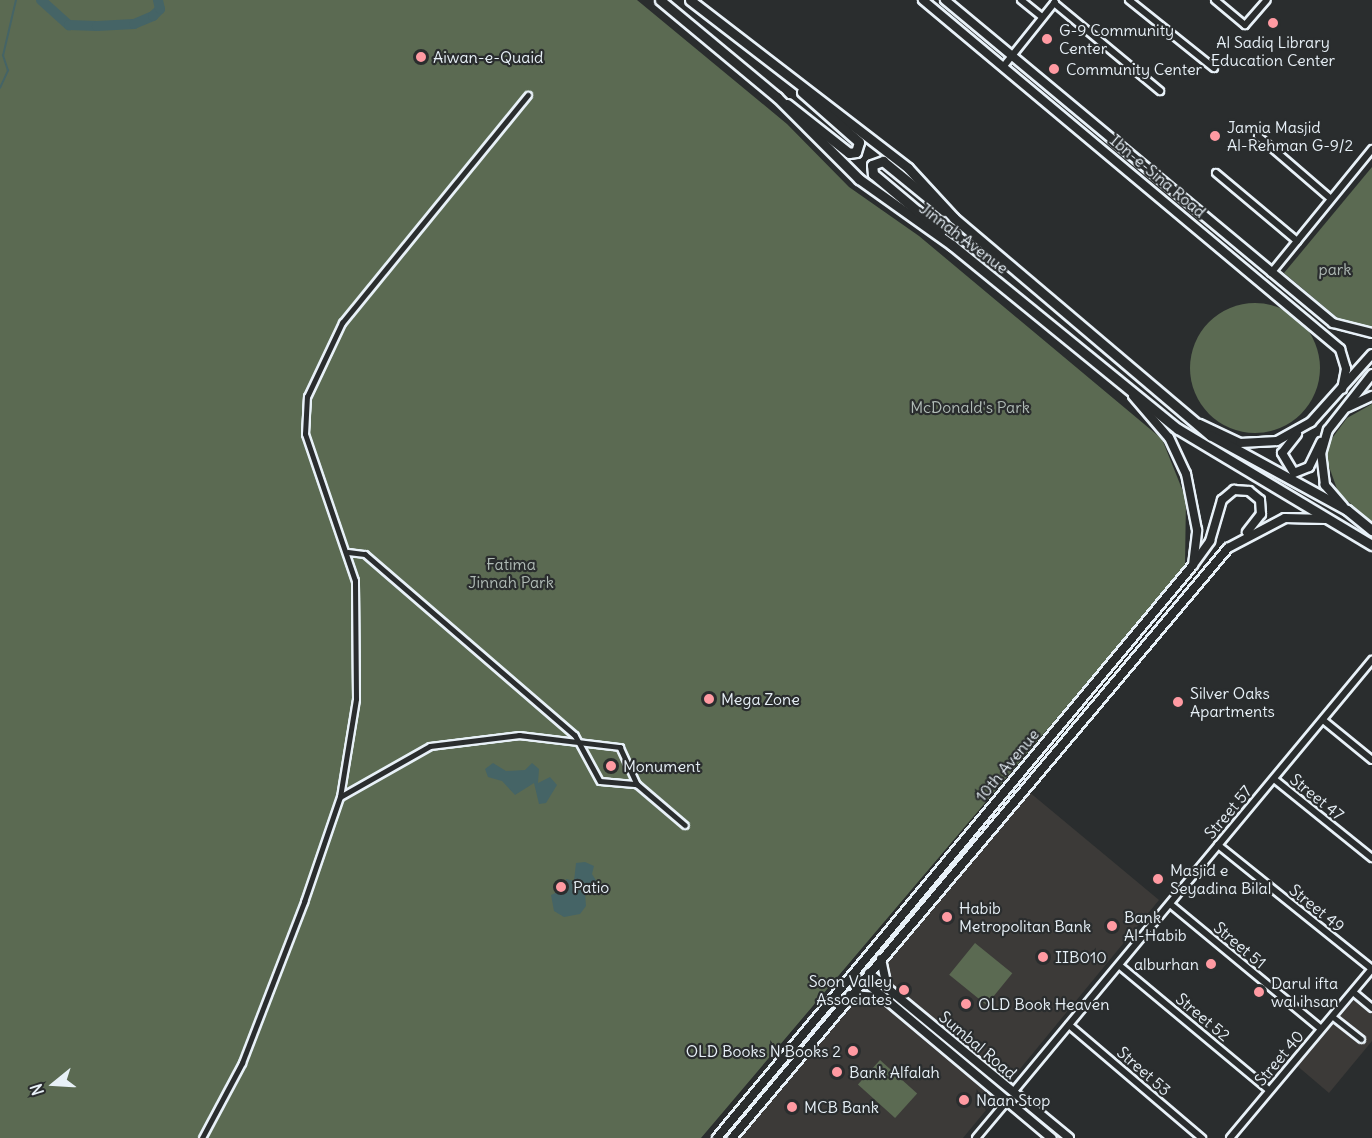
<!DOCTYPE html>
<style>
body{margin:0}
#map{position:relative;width:1372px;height:1138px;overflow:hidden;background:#2a2d2e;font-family:Delius,sans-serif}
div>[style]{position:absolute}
.built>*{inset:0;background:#3c3a38}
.green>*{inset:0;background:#5b6a52;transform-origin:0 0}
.round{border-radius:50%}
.water>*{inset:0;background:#456466}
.stream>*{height:1.5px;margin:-0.75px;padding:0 0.75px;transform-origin:0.75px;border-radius:0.75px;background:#456466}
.river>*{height:10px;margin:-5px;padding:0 5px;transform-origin:5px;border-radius:5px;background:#456466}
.roads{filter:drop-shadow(2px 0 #e8f1f8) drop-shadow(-2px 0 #e8f1f8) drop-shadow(0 2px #e8f1f8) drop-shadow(0 -2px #e8f1f8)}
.pedestrian>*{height:4.5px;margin:-2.25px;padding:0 2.25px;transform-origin:2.25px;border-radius:2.25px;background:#2a2d2e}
.minor>*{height:6px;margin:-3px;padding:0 3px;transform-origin:3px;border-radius:3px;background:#2a2d2e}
.tertiary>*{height:8px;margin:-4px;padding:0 4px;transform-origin:4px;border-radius:4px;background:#2a2d2e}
.secondary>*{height:8px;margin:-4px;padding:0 4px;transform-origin:4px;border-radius:4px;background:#2a2d2e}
.primary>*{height:9px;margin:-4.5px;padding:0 4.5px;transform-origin:4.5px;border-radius:4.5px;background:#2a2d2e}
.dots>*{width:16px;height:16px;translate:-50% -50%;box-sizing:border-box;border:3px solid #2a2d2e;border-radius:50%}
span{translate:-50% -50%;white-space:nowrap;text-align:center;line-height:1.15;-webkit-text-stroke:4.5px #2a2d2e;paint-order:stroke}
.poi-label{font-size:16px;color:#e8f1f8}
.left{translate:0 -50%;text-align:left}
.right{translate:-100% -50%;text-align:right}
.street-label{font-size:16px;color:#e8f1f8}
.park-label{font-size:16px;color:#b0bbb6}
.north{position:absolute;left:24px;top:1054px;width:60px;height:60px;-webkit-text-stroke:4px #2a2d2e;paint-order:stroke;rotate:252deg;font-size:16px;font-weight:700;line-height:24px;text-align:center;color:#e8f1f8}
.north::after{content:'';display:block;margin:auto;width:21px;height:27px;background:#e8f1f8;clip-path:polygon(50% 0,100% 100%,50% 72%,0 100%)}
</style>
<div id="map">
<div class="built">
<div style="clip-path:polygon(1028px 791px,1159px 900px,963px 1138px,736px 1138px)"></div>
<div style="clip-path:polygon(1353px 996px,1372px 1011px,1372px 1041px,1329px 1093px,1295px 1064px)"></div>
</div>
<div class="green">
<div style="clip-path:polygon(0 0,637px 0,787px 124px,849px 187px,919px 236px,1162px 439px,1186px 499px,1185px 564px,1179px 574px,701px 1138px,0 1138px)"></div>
<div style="clip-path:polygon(1372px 167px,1372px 328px,1366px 329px,1346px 325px,1284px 273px)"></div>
<div class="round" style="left:1190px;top:303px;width:130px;height:130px"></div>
<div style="clip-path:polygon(1372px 404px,1372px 523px,1338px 492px,1326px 458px,1330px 441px,1347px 418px)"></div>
<div style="left:975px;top:943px;width:48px;height:41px;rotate:39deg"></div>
<div style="left:880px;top:1060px;width:50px;height:33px;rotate:42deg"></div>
</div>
<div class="water">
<div style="clip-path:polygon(493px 763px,506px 771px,525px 770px,532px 763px,539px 769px,538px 783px,550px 777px,557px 785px,546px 803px,539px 804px,534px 783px,515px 795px,502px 781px,488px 777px,485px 769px)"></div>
<div style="clip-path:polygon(585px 862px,594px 866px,592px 874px,600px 887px,585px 893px,586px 906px,580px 914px,564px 917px,554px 911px,551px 895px,564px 889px,566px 879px,574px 881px,576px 863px)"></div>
</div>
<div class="stream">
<div style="left:0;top:88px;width:19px;rotate:-65deg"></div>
<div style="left:8px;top:71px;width:16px;rotate:-108deg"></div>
<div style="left:3px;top:56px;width:57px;rotate:-76.9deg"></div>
</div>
<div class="river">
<div style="left:41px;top:0;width:38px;rotate:42deg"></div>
<div style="left:69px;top:25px;width:28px;rotate:2deg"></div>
<div style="left:97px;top:26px;width:37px;rotate:-3deg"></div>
<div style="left:134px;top:24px;width:21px;rotate:-23deg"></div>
<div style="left:153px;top:16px;width:10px;rotate:-45deg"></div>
<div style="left:160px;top:9px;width:9px;rotate:-103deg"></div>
</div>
<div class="roads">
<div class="pedestrian">
<div style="left:348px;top:552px;width:17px;rotate:7deg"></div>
<div style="left:365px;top:554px;width:277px;rotate:40.8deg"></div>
<div style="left:575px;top:735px;width:52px;rotate:61.5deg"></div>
<div style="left:600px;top:781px;width:37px;rotate:5deg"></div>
<div style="left:340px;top:797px;width:103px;rotate:-29.5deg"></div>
<div style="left:430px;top:746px;width:90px;rotate:-7deg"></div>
<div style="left:519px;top:735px;width:102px;rotate:6.8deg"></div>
<div style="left:620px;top:747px;width:41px;rotate:65.3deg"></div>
<div style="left:637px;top:784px;width:63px;rotate:40.5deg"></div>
<div style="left:1332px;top:1016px;width:37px;rotate:38deg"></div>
<div style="left:202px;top:1138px;width:85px;rotate:-61.9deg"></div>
<div style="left:242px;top:1063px;width:173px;rotate:-68.9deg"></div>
<div style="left:304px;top:902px;width:111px;rotate:-71.1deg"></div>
<div style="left:340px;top:797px;width:99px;rotate:-80.7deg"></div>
<div style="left:356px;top:699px;width:118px;rotate:-90.5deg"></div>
<div style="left:355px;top:581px;width:155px;rotate:-108.8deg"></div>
<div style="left:305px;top:434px;width:37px;rotate:-87deg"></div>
<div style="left:307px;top:397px;width:82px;rotate:-64.7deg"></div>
<div style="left:342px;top:323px;width:294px;rotate:-50.8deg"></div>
</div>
<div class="minor">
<div style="left:1021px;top:0;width:27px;rotate:39deg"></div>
<div style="left:1129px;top:0;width:109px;rotate:38.7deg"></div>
<div style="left:1215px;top:0;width:39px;rotate:40deg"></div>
<div style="left:1245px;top:25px;width:33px;rotate:-49deg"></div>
<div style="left:1054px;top:3px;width:138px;rotate:39.7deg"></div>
<div style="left:1003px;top:67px;width:83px;rotate:-51.3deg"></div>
<div style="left:1258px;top:136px;width:96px;rotate:40.8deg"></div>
<div style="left:1216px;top:173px;width:106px;rotate:40deg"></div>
<div style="left:1271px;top:273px;width:160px;rotate:-50.8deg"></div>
<div style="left:1323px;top:720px;width:63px;rotate:39.2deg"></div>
<div style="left:1274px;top:779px;width:126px;rotate:38.9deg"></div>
<div style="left:1218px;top:845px;width:198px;rotate:38.8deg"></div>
<div style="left:1170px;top:904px;width:196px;rotate:39.6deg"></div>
<div style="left:1120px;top:966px;width:194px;rotate:39.8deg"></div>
<div style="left:1353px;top:992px;width:25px;rotate:40deg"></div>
<div style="left:1069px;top:1025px;width:175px;rotate:40.4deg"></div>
<div style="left:1013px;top:1092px;width:562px;rotate:-50.27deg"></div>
<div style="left:976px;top:1138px;width:48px;rotate:-50deg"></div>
<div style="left:1230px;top:1138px;width:221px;rotate:-50deg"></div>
</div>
<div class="tertiary">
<div style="left:869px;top:973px;width:259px;rotate:39.5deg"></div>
<div style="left:863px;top:980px;width:246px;rotate:40deg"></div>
</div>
<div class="secondary">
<div style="left:923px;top:0;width:544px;rotate:39.93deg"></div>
<div style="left:1340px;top:349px;width:21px;rotate:73deg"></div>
<div style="left:1346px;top:369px;width:20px;rotate:101deg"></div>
<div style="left:945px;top:0;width:505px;rotate:39.78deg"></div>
<div style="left:1333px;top:323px;width:40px;rotate:14.4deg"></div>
<div style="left:1348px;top:407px;width:26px;rotate:-25deg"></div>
<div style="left:1200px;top:424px;width:44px;rotate:25.4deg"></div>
<div style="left:1240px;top:443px;width:37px;rotate:-3deg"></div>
<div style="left:1277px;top:441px;width:39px;rotate:-29deg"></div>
<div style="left:1311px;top:422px;width:91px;rotate:-48.1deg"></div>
<div style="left:1297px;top:434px;width:24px;rotate:128deg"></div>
<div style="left:1282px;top:453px;width:23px;rotate:59deg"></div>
<div style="left:1294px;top:473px;width:16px;rotate:-22deg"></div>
<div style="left:1309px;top:467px;width:28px;rotate:-64deg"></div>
<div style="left:1343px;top:506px;width:28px;rotate:-131deg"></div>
<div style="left:1325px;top:485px;width:31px;rotate:-97deg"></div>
<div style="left:1321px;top:454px;width:25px;rotate:-74deg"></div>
<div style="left:1328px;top:430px;width:71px;rotate:-51.8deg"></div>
<div style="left:1195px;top:562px;width:26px;rotate:-54deg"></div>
<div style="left:1210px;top:541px;width:43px;rotate:-73.7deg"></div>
<div style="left:1222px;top:500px;width:16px;rotate:-40deg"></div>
<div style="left:1234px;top:490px;width:15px;rotate:4deg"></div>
<div style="left:1249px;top:491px;width:14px;rotate:39deg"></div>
<div style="left:1260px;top:500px;width:14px;rotate:86deg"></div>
<div style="left:1261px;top:514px;width:23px;rotate:128deg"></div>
<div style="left:881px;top:959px;width:29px;rotate:78deg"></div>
<div style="left:850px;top:995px;width:32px;rotate:4deg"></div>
<div style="left:717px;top:1138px;width:745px;rotate:-50.28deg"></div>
<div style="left:1193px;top:565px;width:35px;rotate:-83deg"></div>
<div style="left:1197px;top:530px;width:57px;rotate:-101.1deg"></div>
<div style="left:1186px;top:474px;width:40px;rotate:-115deg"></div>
<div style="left:1169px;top:438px;width:55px;rotate:-130.6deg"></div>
<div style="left:732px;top:1138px;width:771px;rotate:-49.95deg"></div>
<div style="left:1228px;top:548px;width:64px;rotate:-27.8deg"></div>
<div style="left:1285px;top:518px;width:41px;rotate:1.4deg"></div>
</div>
<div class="primary">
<div style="left:660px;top:0;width:152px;rotate:39.7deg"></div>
<div style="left:777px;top:97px;width:116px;rotate:45deg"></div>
<div style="left:859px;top:179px;width:114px;rotate:35.4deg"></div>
<div style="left:952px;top:245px;width:291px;rotate:39.2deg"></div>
<div style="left:1178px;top:429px;width:226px;rotate:30.9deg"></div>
<div style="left:690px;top:0;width:275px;rotate:37.6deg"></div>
<div style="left:908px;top:168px;width:68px;rotate:47.4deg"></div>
<div style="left:954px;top:218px;width:336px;rotate:40.3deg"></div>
<div style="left:1210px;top:435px;width:156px;rotate:28.7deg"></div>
<div style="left:1347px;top:510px;width:32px;rotate:39deg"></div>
<div style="left:787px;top:104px;width:79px;rotate:38.3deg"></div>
<div style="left:849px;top:153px;width:7px;rotate:-8deg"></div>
<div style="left:856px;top:152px;width:10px;rotate:-73deg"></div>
<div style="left:859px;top:142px;width:76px;rotate:-138.7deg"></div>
<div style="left:941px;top:231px;width:89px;rotate:-140deg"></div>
<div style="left:873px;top:174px;width:9px;rotate:-96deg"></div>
<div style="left:872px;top:165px;width:12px;rotate:-20deg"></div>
<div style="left:883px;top:161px;width:79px;rotate:39.3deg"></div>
</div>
</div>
<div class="dots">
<div style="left:1273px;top:23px;background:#ff9aa2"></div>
<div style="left:1047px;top:39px;background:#ff9aa2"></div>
<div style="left:421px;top:57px;background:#ff9aa2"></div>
<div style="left:1054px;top:69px;background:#ff9aa2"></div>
<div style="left:1215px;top:136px;background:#ff9aa2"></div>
<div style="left:709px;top:699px;background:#ff9aa2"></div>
<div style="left:1178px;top:702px;background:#ff9aa2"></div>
<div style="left:611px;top:766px;background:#ff9aa2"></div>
<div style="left:1158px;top:879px;background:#ff9aa2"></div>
<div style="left:561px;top:887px;background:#ff9aa2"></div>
<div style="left:947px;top:917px;background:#ff9aa2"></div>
<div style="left:1112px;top:926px;background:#ff9aa2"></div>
<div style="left:1043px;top:957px;background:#ff9aa2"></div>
<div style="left:1211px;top:964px;background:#ff9aa2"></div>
<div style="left:904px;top:990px;background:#ff9aa2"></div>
<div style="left:1259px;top:992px;background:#ff9aa2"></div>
<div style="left:966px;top:1004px;background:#ff9aa2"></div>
<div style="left:853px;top:1051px;background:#ff9aa2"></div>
<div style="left:837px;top:1072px;background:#ff9aa2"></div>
<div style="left:964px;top:1100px;background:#ff9aa2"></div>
<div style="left:792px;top:1107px;background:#ff9aa2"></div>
</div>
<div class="poi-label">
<span class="left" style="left:1059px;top:39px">G-9 Community<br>Center</span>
<span style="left:1273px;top:51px">Al Sadiq Library<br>Education Center</span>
<span class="left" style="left:433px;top:57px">Aiwan-e-Quaid</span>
<span class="left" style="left:1066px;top:69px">Community Center</span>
<span class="left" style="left:1227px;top:136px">Jamia Masjid<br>Al-Rehman G-9/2</span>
<span class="left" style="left:1190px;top:702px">Silver Oaks<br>Apartments</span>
<span class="left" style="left:721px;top:699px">Mega Zone</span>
<span class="left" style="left:623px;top:766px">Monument</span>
<span class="left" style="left:1170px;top:879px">Masjid e<br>Seyadina Bilal</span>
<span class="left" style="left:573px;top:887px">Patio</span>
<span class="left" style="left:959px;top:917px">Habib<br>Metropolitan Bank</span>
<span class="left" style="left:1124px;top:926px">Bank<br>Al-Habib</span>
<span class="left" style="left:1055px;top:957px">IIB010</span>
<span class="right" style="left:1199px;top:964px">alburhan</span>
<span class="right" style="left:892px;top:990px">Soon Valley<br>Associates</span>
<span class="left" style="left:1271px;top:992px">Darul ifta<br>wal ihsan</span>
<span class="left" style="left:978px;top:1004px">OLD Book Heaven</span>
<span class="right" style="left:841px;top:1051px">OLD Books N Books 2</span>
<span class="left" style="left:849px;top:1072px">Bank Alfalah</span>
<span class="left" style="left:976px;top:1100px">Naan Stop</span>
<span class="left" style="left:804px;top:1107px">MCB Bank</span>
</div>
<div class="street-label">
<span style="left:1158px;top:176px;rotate:40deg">Ibn-e-Sina Road</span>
<span style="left:964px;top:238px;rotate:37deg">Jinnah Avenue</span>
<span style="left:1007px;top:765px;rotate:-50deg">10th Avenue</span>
<span style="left:1317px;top:797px;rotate:39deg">Street 47</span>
<span style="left:1228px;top:812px;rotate:-50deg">Street 57</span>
<span style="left:1317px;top:908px;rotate:39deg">Street 49</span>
<span style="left:1240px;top:945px;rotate:40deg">Street 51</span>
<span style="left:1203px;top:1017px;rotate:40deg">Street 52</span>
<span style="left:978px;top:1045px;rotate:40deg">Sumbal Road</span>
<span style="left:1279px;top:1058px;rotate:-50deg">Street 40</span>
<span style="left:1144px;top:1071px;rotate:41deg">Street 53</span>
</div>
<div class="park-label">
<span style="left:1335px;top:269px">park</span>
<span style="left:970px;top:407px">McDonald's Park</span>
<span style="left:511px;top:573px">Fatima<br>Jinnah Park</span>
</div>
<div class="north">N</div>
</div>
